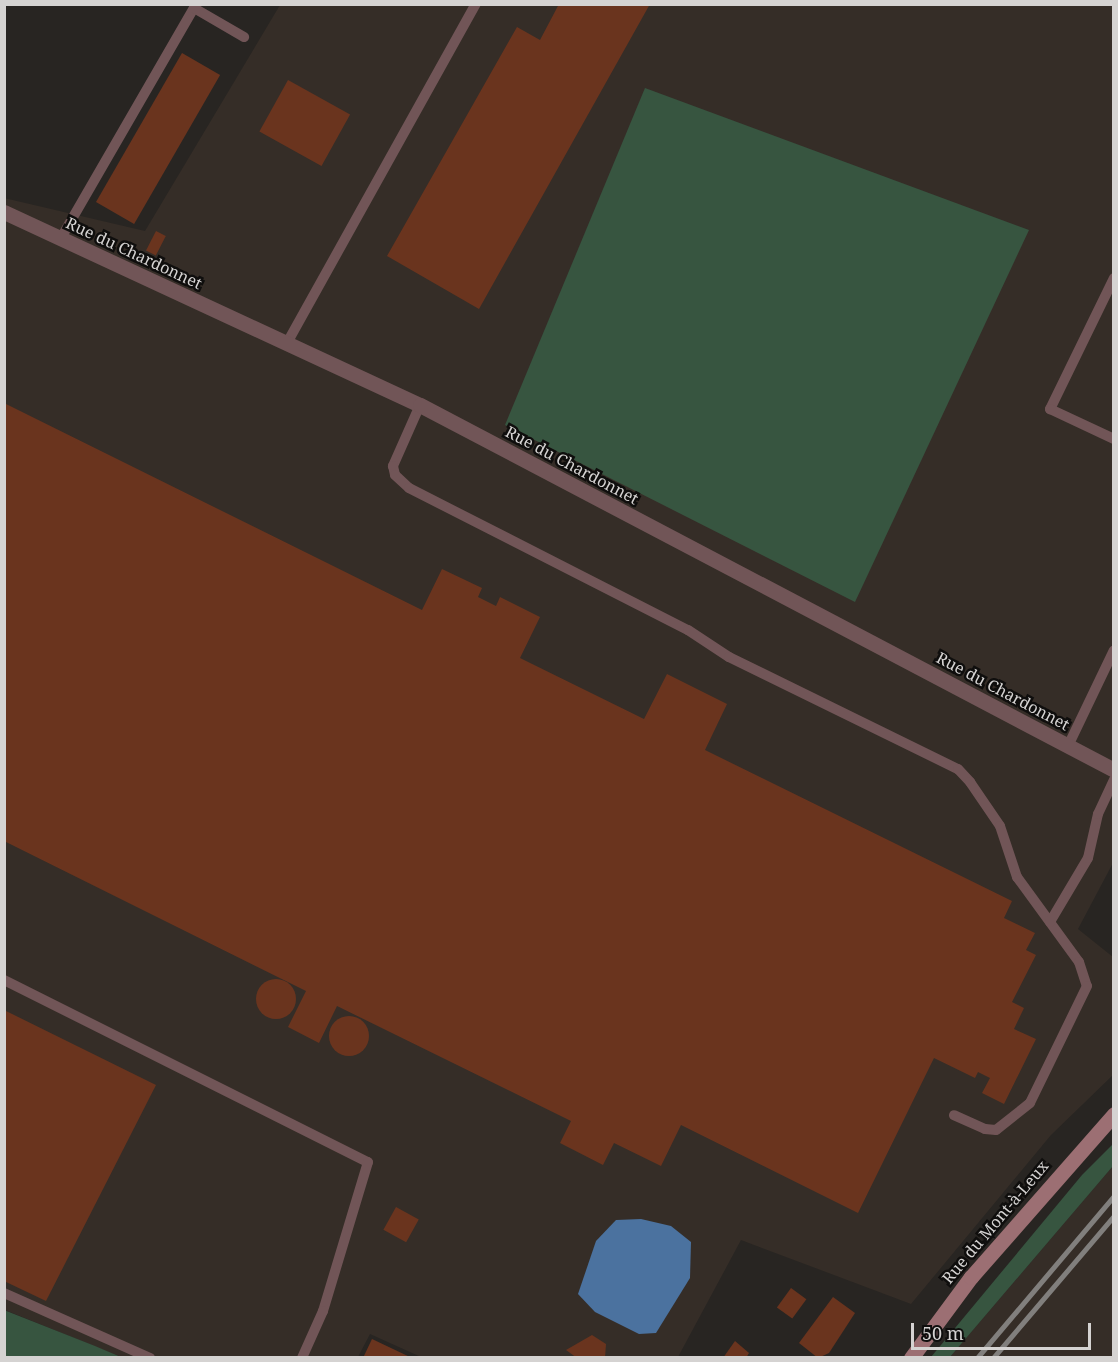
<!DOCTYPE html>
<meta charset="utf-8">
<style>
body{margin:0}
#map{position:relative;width:1118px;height:1362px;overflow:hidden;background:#282522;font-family:"Noto Serif",serif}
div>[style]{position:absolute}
.built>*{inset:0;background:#352d27}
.green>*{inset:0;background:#375540}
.water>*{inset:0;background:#4b729f}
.building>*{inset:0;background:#6a341e;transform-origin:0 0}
.round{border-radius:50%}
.lane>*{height:10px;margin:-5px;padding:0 5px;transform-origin:5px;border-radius:5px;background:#715557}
.street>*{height:15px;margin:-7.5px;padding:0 7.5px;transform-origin:7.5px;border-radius:7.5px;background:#715557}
.secondary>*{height:15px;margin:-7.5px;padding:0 7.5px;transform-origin:7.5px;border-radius:7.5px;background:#9c6f73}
.rail>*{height:4.5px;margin:-2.25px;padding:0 2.25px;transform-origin:2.25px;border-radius:2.25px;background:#817f7d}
span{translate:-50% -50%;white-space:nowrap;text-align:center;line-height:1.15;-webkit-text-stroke:5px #0f0e0d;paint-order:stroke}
.street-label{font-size:16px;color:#d5d3d2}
.frame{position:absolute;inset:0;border:6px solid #d5d3d2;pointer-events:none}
.scale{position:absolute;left:911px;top:1323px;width:180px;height:27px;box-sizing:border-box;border:3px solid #d5d3d2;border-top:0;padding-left:8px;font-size:18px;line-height:21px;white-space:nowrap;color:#d5d3d2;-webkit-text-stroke:4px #0f0e0d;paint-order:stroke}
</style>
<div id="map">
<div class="built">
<div style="clip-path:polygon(280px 5px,1113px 5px,1114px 861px,1078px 929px,1113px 957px,1113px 1075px,1051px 1135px,911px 1304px,741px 1240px,678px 1357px,421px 1357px,370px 1334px,358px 1357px,121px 1357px,5px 1310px,4px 198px,145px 231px)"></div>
<div style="clip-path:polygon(1113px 1166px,1113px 1357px,950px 1357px)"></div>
</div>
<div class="green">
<div style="clip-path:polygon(645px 88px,1029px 230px,855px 602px,505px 425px)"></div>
<div style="clip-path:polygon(1113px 1144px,1113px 1166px,950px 1357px,931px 1357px,1082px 1175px)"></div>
<div style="clip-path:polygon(4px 1310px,95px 1346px,121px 1357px,5px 1357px)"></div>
</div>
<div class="water">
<div style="clip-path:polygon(641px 1219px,671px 1226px,691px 1242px,690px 1278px,656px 1333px,639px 1334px,595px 1312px,578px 1294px,596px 1241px,616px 1220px)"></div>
</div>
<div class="building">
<div style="clip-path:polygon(559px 4px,650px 4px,479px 309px,387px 256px,517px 27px,540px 40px)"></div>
<div style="left:182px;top:53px;width:44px;height:172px;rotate:30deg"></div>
<div style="left:288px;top:80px;width:71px;height:59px;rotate:29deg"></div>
<div style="left:156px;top:231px;width:11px;height:22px;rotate:27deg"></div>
<div style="clip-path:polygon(4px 403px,422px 610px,442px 569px,482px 588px,478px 597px,496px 606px,500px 597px,540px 617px,520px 658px,644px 719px,667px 674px,727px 704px,705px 750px,1012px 901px,1004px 918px,1035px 933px,1026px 950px,1036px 955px,1012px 1002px,1024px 1008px,1014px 1029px,1036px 1039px,1004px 1104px,982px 1093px,990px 1078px,978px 1072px,975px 1078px,934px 1058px,858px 1213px,681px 1125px,661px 1166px,614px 1143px,603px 1165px,560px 1143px,571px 1121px,337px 1006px,319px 1043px,288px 1027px,306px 991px,4px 841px)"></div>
<div class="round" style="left:256px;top:979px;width:40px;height:40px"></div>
<div style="clip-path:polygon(4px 1010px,156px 1085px,46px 1301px,4px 1281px)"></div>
<div class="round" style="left:329px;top:1016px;width:40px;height:40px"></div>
<div style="left:396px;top:1207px;width:26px;height:26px;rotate:29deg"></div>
<div style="left:791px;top:1288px;width:19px;height:24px;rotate:36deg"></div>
<div style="clip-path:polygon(833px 1297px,855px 1313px,829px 1353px,818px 1358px,799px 1343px)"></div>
<div style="clip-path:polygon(592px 1335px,606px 1344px,605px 1358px,577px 1358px,566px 1350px)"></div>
<div style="clip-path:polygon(372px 1339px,412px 1358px,363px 1358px)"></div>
<div style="clip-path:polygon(735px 1341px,749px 1353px,746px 1358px,723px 1358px)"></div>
</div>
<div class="lane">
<div style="left:61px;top:238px;width:266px;rotate:-60deg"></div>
<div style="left:194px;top:8px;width:58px;rotate:30.1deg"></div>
<div style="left:1114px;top:278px;width:146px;rotate:116deg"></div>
<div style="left:1050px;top:409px;width:71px;rotate:25.1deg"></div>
<div style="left:287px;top:343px;width:388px;rotate:-60.9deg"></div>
<div style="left:420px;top:405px;width:67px;rotate:113.9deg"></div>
<div style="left:393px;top:466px;width:9px;rotate:77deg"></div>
<div style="left:395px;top:475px;width:19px;rotate:43deg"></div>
<div style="left:409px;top:488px;width:313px;rotate:27deg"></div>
<div style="left:688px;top:630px;width:49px;rotate:33.4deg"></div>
<div style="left:729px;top:657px;width:255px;rotate:26.1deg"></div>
<div style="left:958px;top:769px;width:18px;rotate:47deg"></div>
<div style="left:970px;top:782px;width:53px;rotate:55.7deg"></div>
<div style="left:1000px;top:826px;width:54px;rotate:71.6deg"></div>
<div style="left:1017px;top:877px;width:105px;rotate:53.9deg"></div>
<div style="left:1079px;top:962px;width:25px;rotate:72deg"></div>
<div style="left:1087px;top:986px;width:130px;rotate:116deg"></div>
<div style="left:1030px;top:1103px;width:43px;rotate:141.5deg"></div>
<div style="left:996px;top:1130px;width:11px;rotate:-175deg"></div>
<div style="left:985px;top:1129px;width:34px;rotate:-156deg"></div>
<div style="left:1068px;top:746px;width:106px;rotate:-64.4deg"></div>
<div style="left:1050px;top:922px;width:74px;rotate:-59.3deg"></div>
<div style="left:1088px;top:858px;width:45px;rotate:-77.2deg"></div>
<div style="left:1098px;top:814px;width:38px;rotate:-65deg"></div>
<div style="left:4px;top:980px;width:407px;rotate:26.6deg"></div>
<div style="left:368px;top:1162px;width:156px;rotate:106.8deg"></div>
<div style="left:323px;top:1311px;width:51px;rotate:114.1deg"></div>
<div style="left:4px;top:1293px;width:160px;rotate:24deg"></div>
</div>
<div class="street">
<div style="left:4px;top:212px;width:459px;rotate:24.9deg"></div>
<div style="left:420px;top:405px;width:784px;rotate:27.74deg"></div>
</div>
<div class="secondary">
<div style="left:911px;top:1358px;width:101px;rotate:-53.5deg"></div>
<div style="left:971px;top:1277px;width:217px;rotate:-48.7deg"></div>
</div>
<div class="rail">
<div style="left:977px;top:1358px;width:212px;rotate:-49.8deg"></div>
<div style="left:993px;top:1358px;width:187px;rotate:-49.6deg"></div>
</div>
<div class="street-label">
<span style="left:134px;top:253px;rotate:25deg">Rue du Chardonnet</span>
<span style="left:572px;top:465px;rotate:28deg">Rue du Chardonnet</span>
<span style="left:1003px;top:691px;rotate:28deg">Rue du Chardonnet</span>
<span style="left:995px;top:1222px;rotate:-50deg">Rue du Mont-à-Leux</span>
</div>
<div class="frame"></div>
<div class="scale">50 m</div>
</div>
